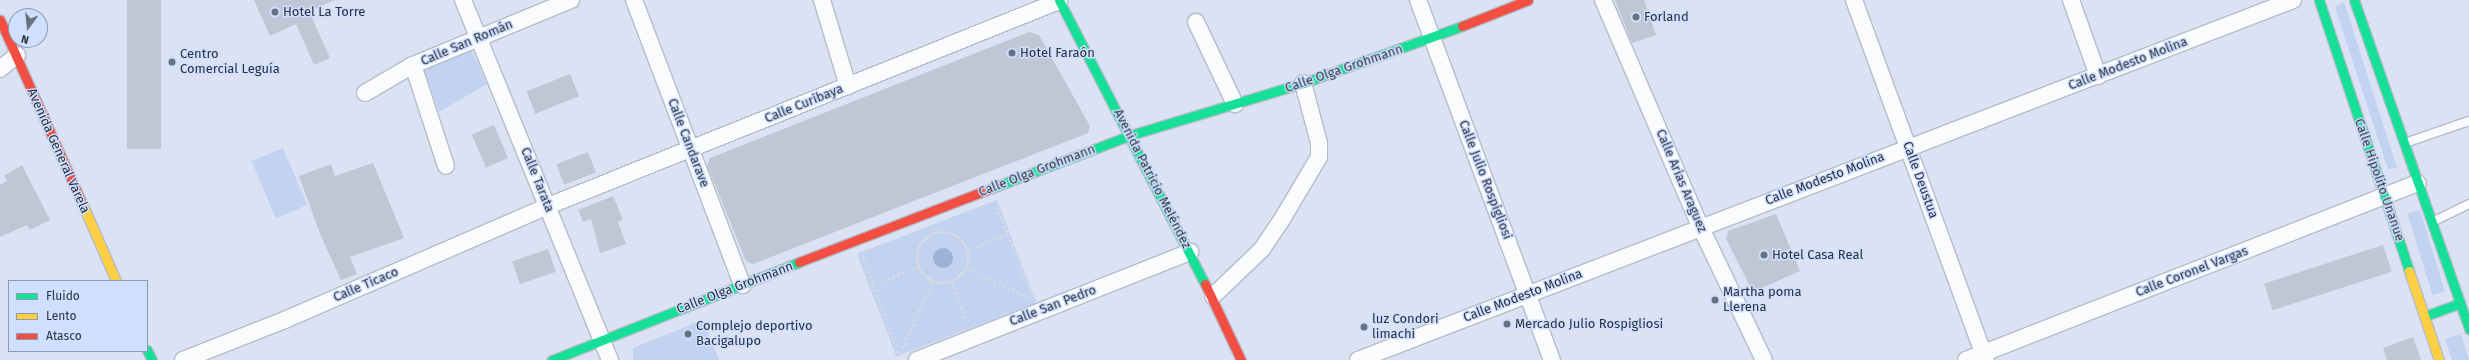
<!DOCTYPE html>
<meta charset="utf-8">
<style>
body{margin:0}
#map{position:relative;width:2469px;height:360px;overflow:hidden;background:#dae2f4;font-family:"Fira Sans",sans-serif}
div>[style]{position:absolute}
.green>*{inset:0;background:#c2d2f1;transform-origin:0 0}
.water>*{inset:0;background:#9eb1d7}
.round{border-radius:50%}
.building>*{inset:0;background:#bfc6d4;transform-origin:0 0}
.path>*{height:2.5px;margin-top:-1.25px;transform-origin:0;background:repeating-linear-gradient(90deg,#d8dae0 0 2px,transparent 0 5px)}
.path>.ring{margin:-1.25px;padding:0;box-sizing:content-box;background:none;border:2.5px solid #d8dae0;border-radius:50%}
.roads{filter:drop-shadow(1px 0 #b5bcc9) drop-shadow(-1px 0 #b5bcc9) drop-shadow(0 1px #b5bcc9) drop-shadow(0 -1px #b5bcc9)}
.lane>*{height:8px;margin:-4px;padding:0 4px;transform-origin:4px;border-radius:4px;background:#f9fbfd}
.street>*{height:16px;margin:-8px;padding:0 8px;transform-origin:8px;border-radius:8px;background:#f9fbfd}
.fast>*{height:9px;margin:-4.5px;padding:0 4.5px;transform-origin:4.5px;border-radius:4.5px;background:#16e098}
.slow>*{height:9px;margin:-4.5px;padding:0 4.5px;transform-origin:4.5px;border-radius:4.5px;background:#ffcf43}
.jam>*{height:9px;margin:-4.5px;padding:0 4.5px;transform-origin:4.5px;border-radius:4.5px;background:#f24e42}
.dots>*{width:11px;height:11px;translate:-50% -50%;box-sizing:border-box;border:2px solid #cfdfff;border-radius:50%}
span{translate:-50% -50%;white-space:nowrap;text-align:center;line-height:1.15;-webkit-text-stroke:3px #cfdfff;paint-order:stroke}
.poi-label{font-size:13px;color:#2c323e}
.left{translate:0 -50%;text-align:left}
.street-label{font-size:13px;color:#2c323e}
.legend{position:absolute;left:8px;top:280px;width:140px;height:72px;box-sizing:border-box;background:#cfdfff;border:1px solid #8e9ab2;margin:0;padding:5px 7px;list-style:none;font-size:12px;color:#2c323e}
.legend li{display:flex;align-items:center;gap:8px;height:20px}
.legend b{width:20px;border:1px solid #8e9ab2}
.north{position:absolute;left:8px;top:8px;width:40px;height:40px;box-sizing:border-box;background:#cfdfff;border:1px solid #8e9ab2;border-radius:50%;rotate:195deg;font-size:11px;font-weight:700;line-height:16px;text-align:center;color:#2c323e}
.north::after{content:'';display:block;margin:auto;width:14px;height:18px;background:#69707e;clip-path:polygon(50% 0,100% 100%,50% 72%,0 100%)}
</style>
<div id="map">
<div class="green">
<div style="clip-path:polygon(2344px 2px,2397px 168px,2388px 169px,2335px 7px)"></div>
<div style="clip-path:polygon(470px 47px,487px 84px,439px 112px,422px 67px)"></div>
<div style="left:283px;top:148px;width:62px;height:34px;rotate:67deg"></div>
<div style="left:997px;top:200px;width:110px;height:150px;rotate:69deg"></div>
<div style="left:2420px;top:210px;width:85px;height:13px;rotate:73deg"></div>
<div style="clip-path:polygon(703px 320px,719px 360px,633px 360px,633px 348px)"></div>
<div style="clip-path:polygon(2461px 334px,2469px 360px,2452px 360px,2445px 339px)"></div>
</div>
<div class="water">
<div class="round" style="left:933px;top:248px;width:20px;height:20px"></div>
</div>
<div class="building">
<div style="left:127px;top:0;width:34px;height:149px"></div>
<div style="clip-path:polygon(254px 0,335px 0,309px 11px,330px 58px,314px 65px,296px 24px,270px 36px)"></div>
<div style="clip-path:polygon(1615px 0,1644px 0,1656px 35px,1632px 43px)"></div>
<div style="clip-path:polygon(1029px 32px,1039px 35px,1090px 126px,1088px 133px,753px 264px,746px 261px,707px 165px,710px 158px)"></div>
<div style="left:570px;top:74px;width:24px;height:47px;rotate:68deg"></div>
<div style="left:494px;top:125px;width:36px;height:24px;rotate:67deg"></div>
<div style="left:588px;top:152px;width:22px;height:34px;rotate:69deg"></div>
<div style="clip-path:polygon(373px 163px,404px 238px,350px 257px,357px 274px,341px 280px,321px 236px,299px 176px,331px 164px,335px 176px)"></div>
<div style="clip-path:polygon(22px 165px,50px 220px,30px 230px,27px 225px,0 237px,0 185px,7px 181px,4px 176px)"></div>
<div style="clip-path:polygon(613px 196px,623px 220px,618px 222px,626px 244px,600px 253px,591px 219px,583px 222px,578px 210px)"></div>
<div style="clip-path:polygon(1776px 214px,1800px 271px,1753px 292px,1726px 239px,1728px 231px)"></div>
<div style="left:2383px;top:245px;width:28px;height:125px;rotate:72deg"></div>
<div style="left:548px;top:249px;width:24px;height:38px;rotate:71deg"></div>
<div style="clip-path:polygon(2413px 337px,2421px 360px,2387px 360px,2383px 348px)"></div>
</div>
<div class="path">
<div style="left:997px;top:207px;width:96px;rotate:68deg"></div>
<div class="ring" style="left:917px;top:232px;width:49.5px;height:49.5px"></div>
<div style="left:968px;top:250px;width:42px;rotate:-22.3deg"></div>
<div style="left:863px;top:257px;width:107px;rotate:69.7deg"></div>
<div style="left:967px;top:269px;width:69px;rotate:24.7deg"></div>
<div style="left:953px;top:283px;width:42px;rotate:69deg"></div>
<div style="left:874px;top:284px;width:47px;rotate:-21.1deg"></div>
<div style="left:900px;top:353px;width:78px;rotate:-65.7deg"></div>
</div>
<div class="roads">
<div class="lane">
<div style="left:2405px;top:143px;width:68px;rotate:-19deg"></div>
<div style="left:2432px;top:222px;width:41px;rotate:-25.9deg"></div>
</div>
<div class="street">
<div style="left:463px;top:0;width:389px;rotate:67.8deg"></div>
<div style="left:634px;top:0;width:305px;rotate:69.2deg"></div>
<div style="left:822px;top:0;width:90px;rotate:73.2deg"></div>
<div style="left:1418px;top:0;width:384px;rotate:69.6deg"></div>
<div style="left:1603px;top:0;width:246px;rotate:66.8deg"></div>
<div style="left:1700px;top:226px;width:148px;rotate:64.5deg"></div>
<div style="left:1854px;top:0;width:383px;rotate:69.9deg"></div>
<div style="left:2071px;top:0;width:81px;rotate:70.4deg"></div>
<div style="left:1196px;top:22px;width:91px;rotate:64.6deg"></div>
<div style="left:413px;top:65px;width:106px;rotate:71.9deg"></div>
<div style="left:0;top:69px;width:22px;rotate:-39deg"></div>
<div style="left:365px;top:93px;width:56px;rotate:-30.3deg"></div>
<div style="left:413px;top:65px;width:171px;rotate:-22.4deg"></div>
<div style="left:1213px;top:296px;width:68px;rotate:-43.8deg"></div>
<div style="left:1262px;top:249px;width:34px;rotate:-56deg"></div>
<div style="left:1281px;top:221px;width:74px;rotate:-59.3deg"></div>
<div style="left:1319px;top:157px;width:14px;rotate:-90deg"></div>
<div style="left:1319px;top:143px;width:62px;rotate:-104.9deg"></div>
<div style="left:183px;top:360px;width:112px;rotate:-21.5deg"></div>
<div style="left:287px;top:319px;width:284px;rotate:-23.4deg"></div>
<div style="left:548px;top:206px;width:551px;rotate:-21.86deg"></div>
<div style="left:917px;top:360px;width:294px;rotate:-21.6deg"></div>
<div style="left:1358px;top:360px;width:1002px;rotate:-21.06deg"></div>
<div style="left:1966px;top:360px;width:485px;rotate:-21.4deg"></div>
</div>
<div class="fast">
<div style="left:1059px;top:0;width:319px;rotate:62.8deg"></div>
<div style="left:2319px;top:0;width:286px;rotate:71.6deg"></div>
<div style="left:2354px;top:0;width:349px;rotate:70.7deg"></div>
<div style="left:992px;top:188px;width:149px;rotate:-20.9deg"></div>
<div style="left:1131px;top:135px;width:180px;rotate:-16.8deg"></div>
<div style="left:1303px;top:83px;width:169px;rotate:-19.7deg"></div>
<div style="left:2425px;top:316px;width:37px;rotate:-20deg"></div>
<div style="left:147px;top:350px;width:11px;rotate:63deg"></div>
<div style="left:552px;top:360px;width:266px;rotate:-21.6deg"></div>
</div>
<div class="slow">
<div style="left:82px;top:203px;width:85px;rotate:66.4deg"></div>
<div style="left:2409px;top:271px;width:94px;rotate:71.4deg"></div>
</div>
<div class="jam">
<div style="left:0;top:20px;width:201px;rotate:65.9deg"></div>
<div style="left:1462px;top:26px;width:71px;rotate:-21.5deg"></div>
<div style="left:799px;top:262px;width:207px;rotate:-21deg"></div>
<div style="left:1205px;top:284px;width:84px;rotate:64.7deg"></div>
</div>
</div>
<div class="dots">
<div style="left:275px;top:12px;background:#69707e"></div>
<div style="left:1636px;top:17px;background:#69707e"></div>
<div style="left:1012px;top:53px;background:#69707e"></div>
<div style="left:172px;top:62px;background:#69707e"></div>
<div style="left:1764px;top:255px;background:#69707e"></div>
<div style="left:1715px;top:300px;background:#69707e"></div>
<div style="left:1507px;top:324px;background:#69707e"></div>
<div style="left:1364px;top:327px;background:#69707e"></div>
<div style="left:688px;top:334px;background:#69707e"></div>
</div>
<div class="poi-label">
<span class="left" style="left:283px;top:12px">Hotel La Torre</span>
<span class="left" style="left:1644px;top:17px">Forland</span>
<span class="left" style="left:1020px;top:53px">Hotel Faraón</span>
<span class="left" style="left:180px;top:62px">Centro<br>Comercial Leguía</span>
<span class="left" style="left:1772px;top:255px">Hotel Casa Real</span>
<span class="left" style="left:1723px;top:300px">Martha poma<br>Llerena</span>
<span class="left" style="left:1372px;top:327px">luz Condori<br>limachi</span>
<span class="left" style="left:1515px;top:324px">Mercado Julio Rospigliosi</span>
<span class="left" style="left:696px;top:334px">Complejo deportivo<br>Bacigalupo</span>
</div>
<div class="street-label">
<span style="left:467px;top:43px;rotate:-23deg">Calle San Román</span>
<span style="left:2128px;top:64px;rotate:-21deg">Calle Modesto Molina</span>
<span style="left:1344px;top:69px;rotate:-19deg">Calle Olga Grohmann</span>
<span style="left:804px;top:104px;rotate:-22deg">Calle Curibaya</span>
<span style="left:688px;top:143px;rotate:69deg">Calle Candarave</span>
<span style="left:58px;top:151px;rotate:66deg">Avenida General Varela</span>
<span style="left:1037px;top:171px;rotate:-21deg">Calle Olga Grohmann</span>
<span style="left:1152px;top:179px;rotate:63deg">Avenida Patricio Meléndez</span>
<span style="left:1825px;top:179px;rotate:-21deg">Calle Modesto Molina</span>
<span style="left:537px;top:180px;rotate:68deg">Calle Tarata</span>
<span style="left:1485px;top:180px;rotate:69deg">Calle Julio Rospigliosi</span>
<span style="left:1920px;top:180px;rotate:70deg">Calle Deustua</span>
<span style="left:2379px;top:180px;rotate:71deg">Calle Hipolito Unanue</span>
<span style="left:1681px;top:181px;rotate:67deg">Calle Arias Araguez</span>
<span style="left:2192px;top:272px;rotate:-21deg">Calle Coronel Vargas</span>
<span style="left:366px;top:285px;rotate:-23deg">Calle Ticaco</span>
<span style="left:735px;top:288px;rotate:-21deg">Calle Olga Grohmann</span>
<span style="left:1523px;top:296px;rotate:-21deg">Calle Modesto Molina</span>
<span style="left:1053px;top:306px;rotate:-21deg">Calle San Pedro</span>
</div>
<ul class="legend">
<li><b style="height:5px;background:#16e098"></b>Fluido</li>
<li><b style="height:5px;background:#ffcf43"></b>Lento</li>
<li><b style="height:5px;background:#f24e42"></b>Atasco</li>
</ul>
<div class="north">N</div>
</div>
